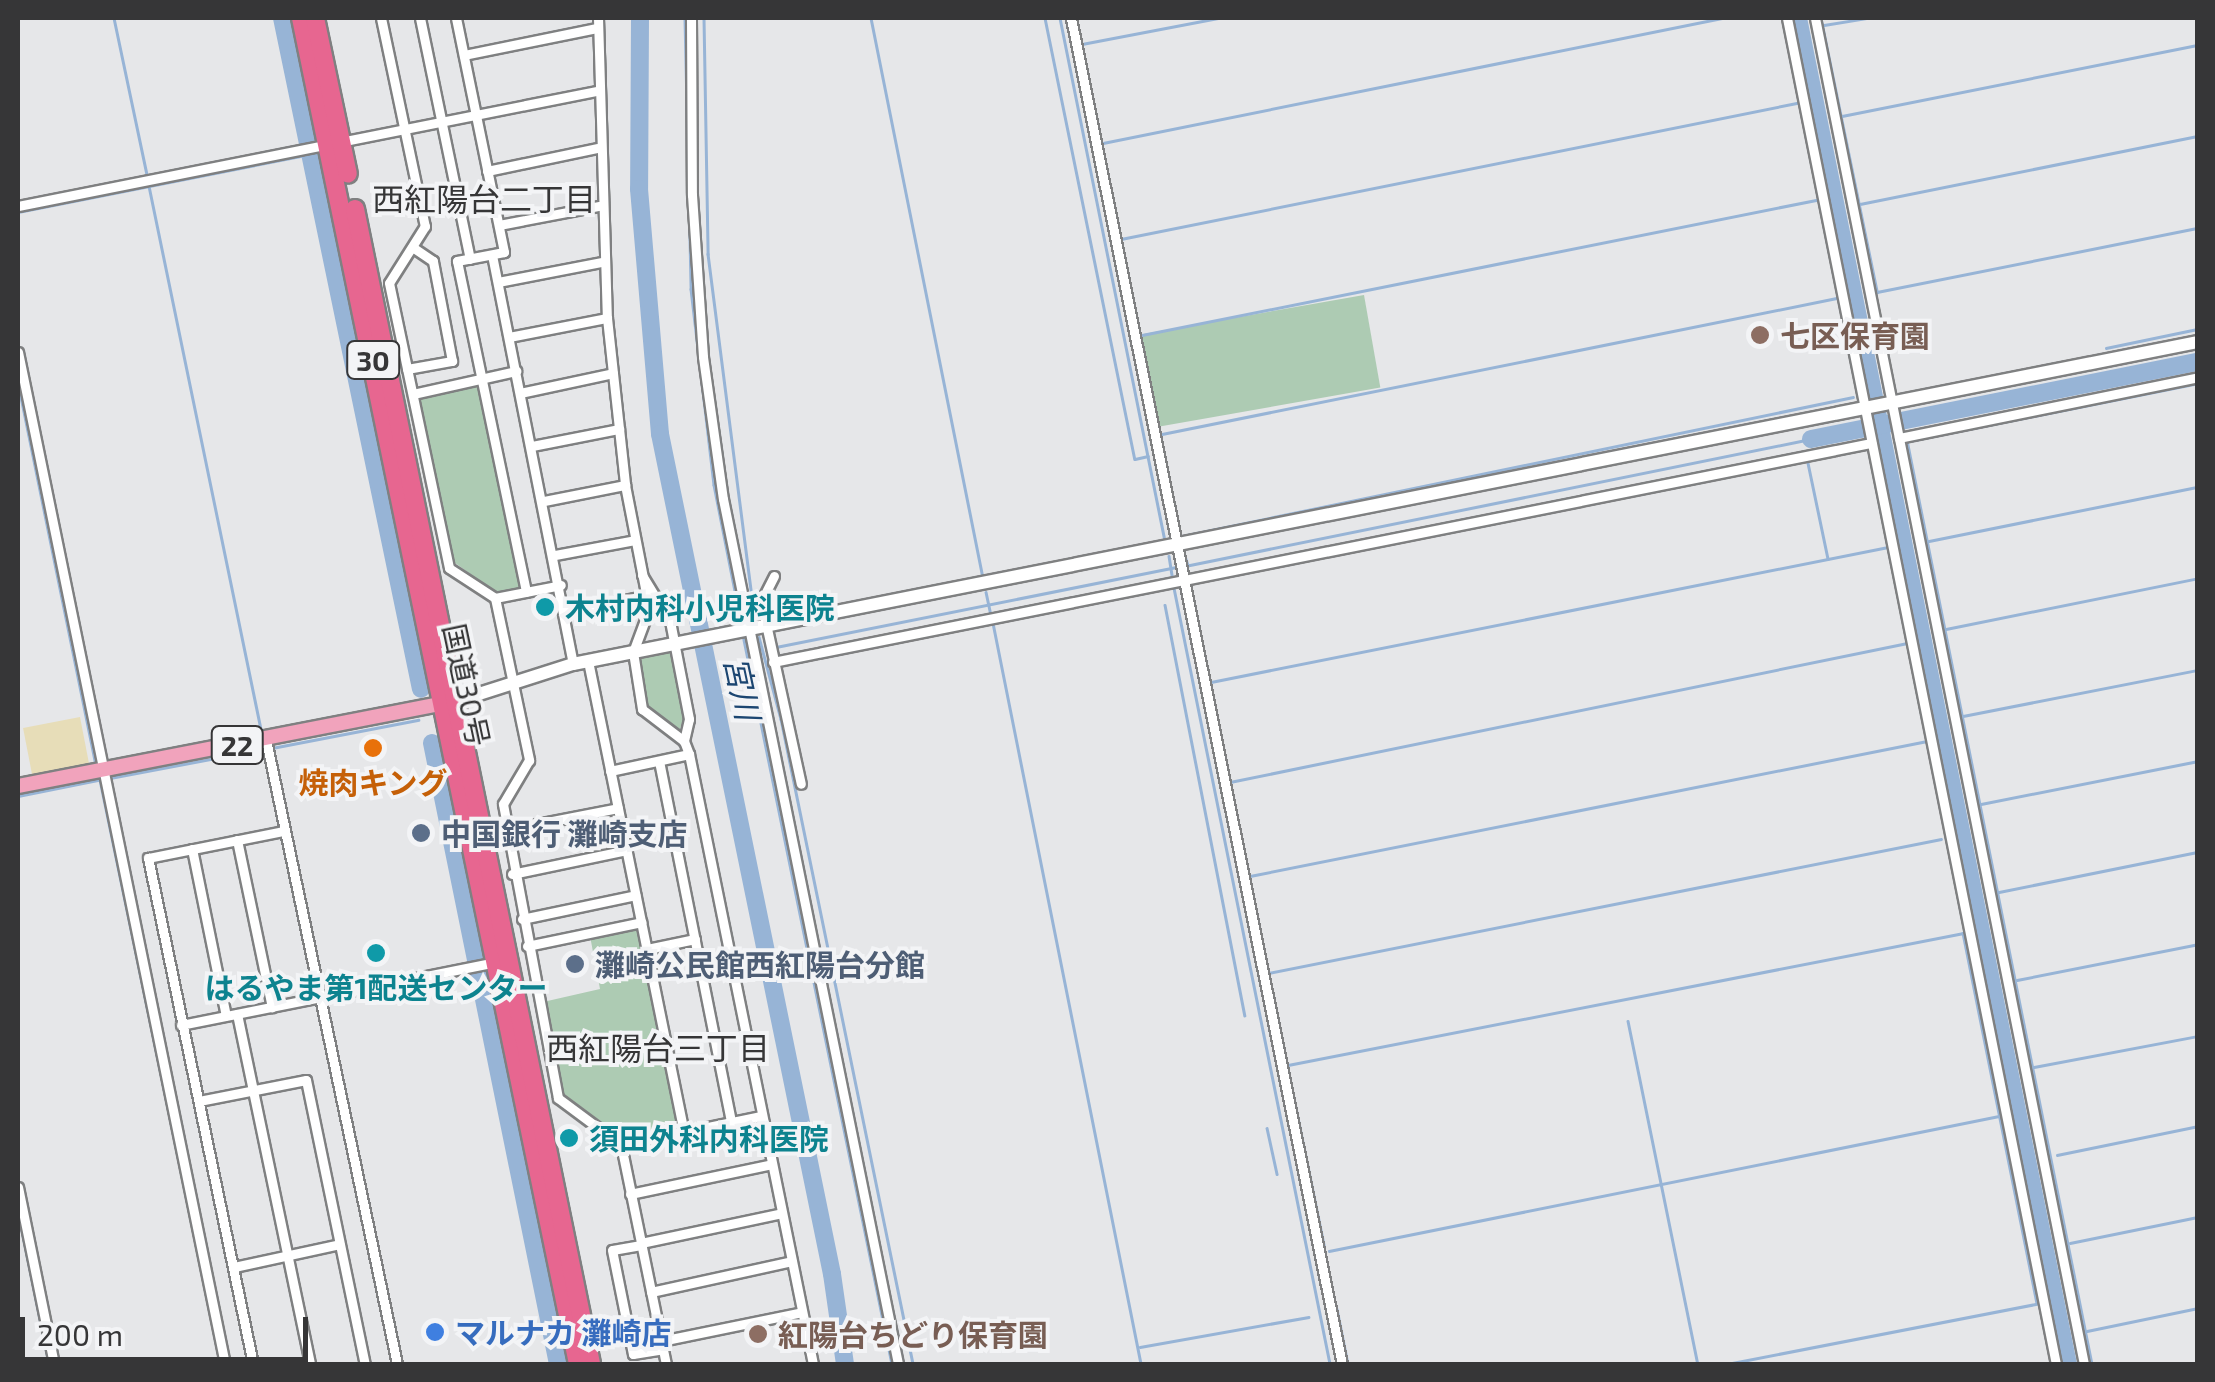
<!DOCTYPE html>
<meta charset="utf-8">
<style>
body{margin:0}
#map{position:relative;width:2215px;height:1382px;overflow:hidden;background:#e6e7e9;font-family:"Exo 2","Noto Sans JP",sans-serif}
div>[style]{position:absolute}
.green>*{inset:0;background:#adcbb3;transform-origin:0 0}
.sand>*{inset:0;background:#e7ddb8;transform-origin:0 0}
.stream>*{height:2.5px;margin:-1.25px;padding:0 1.25px;transform-origin:1.25px;border-radius:1.25px;background:#97b4d6}
.river>*{height:18px;margin:-9px;padding:0 9px;transform-origin:9px;border-radius:9px;background:#97b4d6}
.roads{filter:drop-shadow(2px 0 #7f8081) drop-shadow(-2px 0 #7f8081) drop-shadow(0 2px #7f8081) drop-shadow(0 -2px #7f8081)}
.street>*{height:9px;margin:-4.5px;padding:0 4.5px;transform-origin:4.5px;border-radius:4.5px;background:#fff}
.secondary>*{height:12px;margin:-6px;padding:0 6px;transform-origin:6px;border-radius:6px;background:#fff}
.primary>*{height:14px;margin:-7px;padding:0 7px;transform-origin:7px;border-radius:7px;background:#f1a3bc}
.highway>*{height:18px;margin:-9px;padding:0 9px;transform-origin:9px;border-radius:9px;background:#e76690}
.dots>*{width:28px;height:28px;translate:-50% -50%;box-sizing:border-box;border:5px solid #f3f4f6;border-radius:50%}
span{translate:-50% -50%;white-space:nowrap;text-align:center;line-height:1.15;-webkit-text-stroke:8px #f3f4f6;paint-order:stroke}
.shield-label span{padding:2px 8px;background:#f3f4f6;border:2px solid;border-radius:8px;-webkit-text-stroke-width:0}
.shield-label{font-size:28px;color:#363637;font-weight:700}
.education-label{font-size:30px;color:#785e54;font-weight:700}
.left{translate:0 -50%;text-align:left}
.culture-label{font-size:30px;color:#0d838f;font-weight:700}
.street-label{font-size:30px;color:#363637}
.food-label{font-size:30px;color:#c56008;font-weight:700}
.service-label{font-size:30px;color:#4e5e75;font-weight:700}
.shop-label{font-size:30px;color:#366cbe;font-weight:700}
.neighbourhood-label{font-size:32px;color:#363637}
.water-label{font-size:32px;color:#1c4671;font-style:italic}
.frame{position:absolute;inset:0;border:20px solid #363637;pointer-events:none}
.scale{position:absolute;left:20px;top:1317px;width:288px;height:45px;box-sizing:border-box;border:5px solid #363637;border-top:0;padding-left:12px;font-size:30px;line-height:35px;white-space:nowrap;color:#363637;-webkit-text-stroke:8px #f3f4f6;paint-order:stroke}
</style>
<div id="map">
<div class="green">
<div style="left:1364px;top:295px;width:94px;height:227px;rotate:80deg"></div>
<div style="clip-path:polygon(480px 382px,522px 589px,498px 594px,451px 560px,419px 396px)"></div>
<div style="clip-path:polygon(672px 651px,685px 715px,678px 734px,648px 709px,639px 664px,643px 656px)"></div>
<div style="clip-path:polygon(638px 927px,680px 1128px,622px 1141px,562px 1099px,543px 1002px,600px 989px,590px 936px)"></div>
</div>
<div class="sand">
<div style="left:80px;top:717px;width:47px;height:58px;rotate:79deg"></div>
</div>
<div class="stream">
<div style="left:114px;top:18px;width:160px;rotate:78.1deg"></div>
<div style="left:685px;top:18px;width:271px;rotate:88.7deg"></div>
<div style="left:691px;top:289px;width:197px;rotate:83.3deg"></div>
<div style="left:714px;top:485px;width:145px;rotate:78.8deg"></div>
<div style="left:704px;top:18px;width:236px;rotate:89deg"></div>
<div style="left:708px;top:254px;width:369px;rotate:82.7deg"></div>
<div style="left:871px;top:18px;width:571px;rotate:78.69deg"></div>
<div style="left:1045px;top:18px;width:450px;rotate:78.5deg"></div>
<div style="left:1135px;top:459px;width:13px;rotate:-13deg"></div>
<div style="left:1060px;top:18px;width:533px;rotate:78.65deg"></div>
<div style="left:1821px;top:18px;width:280px;rotate:78.4deg"></div>
<div style="left:1877px;top:292px;width:327px;rotate:-11.3deg"></div>
<div style="left:1824px;top:25px;width:44px;rotate:-9.2deg"></div>
<div style="left:1082px;top:44px;width:138px;rotate:-10.8deg"></div>
<div style="left:1810px;top:101px;width:4px;rotate:-14deg"></div>
<div style="left:1842px;top:116px;width:363px;rotate:-11.3deg"></div>
<div style="left:1103px;top:143px;width:631px;rotate:-11.42deg"></div>
<div style="left:149px;top:186px;width:554px;rotate:78.35deg"></div>
<div style="left:1830px;top:196px;width:4px"></div>
<div style="left:1860px;top:204px;width:345px;rotate:-11.4deg"></div>
<div style="left:18px;top:212px;width:299px;rotate:-11.2deg"></div>
<div style="left:1121px;top:239px;width:690px;rotate:-11.38deg"></div>
<div style="left:1849px;top:295px;width:4px"></div>
<div style="left:1142px;top:335px;width:687px;rotate:-11.33deg"></div>
<div style="left:2106px;top:348px;width:94px;rotate:-11.7deg"></div>
<div style="left:18px;top:382px;width:388px;rotate:78.5deg"></div>
<div style="left:1868px;top:393px;width:5px;rotate:-11deg"></div>
<div style="left:1903px;top:421px;width:5px;rotate:79deg"></div>
<div style="left:1162px;top:434px;width:689px;rotate:-11.39deg"></div>
<div style="left:1907px;top:440px;width:942px;rotate:78.68deg"></div>
<div style="left:1909px;top:441px;width:295px;rotate:-11.3deg"></div>
<div style="left:1808px;top:463px;width:98px;rotate:78.2deg"></div>
<div style="left:1182px;top:536px;width:685px;rotate:-11.7deg"></div>
<div style="left:1929px;top:541px;width:274px;rotate:-11.4deg"></div>
<div style="left:1901px;top:544px;width:3px;rotate:-18deg"></div>
<div style="left:1184px;top:553px;width:13px;rotate:72deg"></div>
<div style="left:1169px;top:556px;width:24px;rotate:81deg"></div>
<div style="left:1185px;top:566px;width:639px;rotate:-11.47deg"></div>
<div style="left:1174px;top:588px;width:792px;rotate:78.63deg"></div>
<div style="left:986px;top:592px;width:24px;rotate:78deg"></div>
<div style="left:1165px;top:605px;width:418px;rotate:79deg"></div>
<div style="left:993px;top:623px;width:756px;rotate:78.7deg"></div>
<div style="left:1946px;top:629px;width:257px;rotate:-11.4deg"></div>
<div style="left:743px;top:635px;width:744px;rotate:78.45deg"></div>
<div style="left:759px;top:637px;width:85px;rotate:75deg"></div>
<div style="left:781px;top:719px;width:658px;rotate:78.43deg"></div>
<div style="left:1919px;top:640px;width:4px"></div>
<div style="left:776px;top:647px;width:409px;rotate:-11.3deg"></div>
<div style="left:1211px;top:682px;width:690px;rotate:-11.28deg"></div>
<div style="left:1963px;top:716px;width:239px;rotate:-11.1deg"></div>
<div style="left:1938px;top:738px;width:4px;rotate:-14deg"></div>
<div style="left:272px;top:748px;width:149px;rotate:-10.9deg"></div>
<div style="left:110px;top:778px;width:157px;rotate:-10.7deg"></div>
<div style="left:100px;top:780px;width:596px;rotate:78.29deg"></div>
<div style="left:1230px;top:782px;width:691px;rotate:-11.6deg"></div>
<div style="left:18px;top:796px;width:82px;rotate:-11.3deg"></div>
<div style="left:1981px;top:804px;width:221px;rotate:-11.2deg"></div>
<div style="left:1957px;top:837px;width:6px;rotate:-9deg"></div>
<div style="left:1250px;top:876px;width:690px;rotate:-11.28deg"></div>
<div style="left:1999px;top:892px;width:203px;rotate:-11.4deg"></div>
<div style="left:2017px;top:980px;width:185px;rotate:-11.2deg"></div>
<div style="left:1628px;top:1021px;width:350px;rotate:78.5deg"></div>
<div style="left:1288px;top:1065px;width:688px;rotate:-11.06deg"></div>
<div style="left:1963px;top:933px;width:378px;rotate:78.7deg"></div>
<div style="left:2034px;top:1067px;width:167px;rotate:-10.7deg"></div>
<div style="left:1267px;top:1128px;width:47px;rotate:77.7deg"></div>
<div style="left:2057px;top:1155px;width:144px;rotate:-11.6deg"></div>
<div style="left:18px;top:1211px;width:156px;rotate:78.5deg"></div>
<div style="left:2070px;top:1243px;width:131px;rotate:-11.5deg"></div>
<div style="left:1324px;top:1247px;width:280px;rotate:-101.6deg"></div>
<div style="left:1268px;top:973px;width:686px;rotate:-11.26deg"></div>
<div style="left:1329px;top:1251px;width:683px;rotate:-11.39deg"></div>
<div style="left:2050px;top:1301px;width:5px;rotate:-11deg"></div>
<div style="left:1337px;top:1309px;width:56px;rotate:78.7deg"></div>
<div style="left:2087px;top:1331px;width:113px;rotate:-11.7deg"></div>
<div style="left:1140px;top:1347px;width:171px;rotate:-10.1deg"></div>
<div style="left:1727px;top:1364px;width:314px;rotate:-11deg"></div>
</div>
<div class="river">
<div style="left:282px;top:18px;width:685px;rotate:78.3deg"></div>
<div style="left:640px;top:18px;width:171px;rotate:90.3deg"></div>
<div style="left:639px;top:189px;width:246px;rotate:85.1deg"></div>
<div style="left:660px;top:434px;width:857px;rotate:78.43deg"></div>
<div style="left:832px;top:1274px;width:91px;rotate:81.8deg"></div>
<div style="left:1798px;top:18px;width:1373px;rotate:78.66deg"></div>
<div style="left:1811px;top:439px;width:395px;rotate:-11.3deg"></div>
<div style="left:432px;top:743px;width:634px;rotate:78.53deg"></div>
</div>
<div class="roads">
<div class="street">
<div style="left:381px;top:18px;width:213px;rotate:78.1deg"></div>
<div style="left:425px;top:226px;width:67px;rotate:122.3deg"></div>
<div style="left:389px;top:283px;width:291px;rotate:78.1deg"></div>
<div style="left:449px;top:568px;width:55px;rotate:33.1deg"></div>
<div style="left:495px;top:598px;width:166px;rotate:78.1deg"></div>
<div style="left:529px;top:760px;width:51px;rotate:120.6deg"></div>
<div style="left:503px;top:804px;width:299px;rotate:79.4deg"></div>
<div style="left:558px;top:1098px;width:79px;rotate:36.7deg"></div>
<div style="left:621px;top:1145px;width:224px;rotate:78.4deg"></div>
<div style="left:420px;top:18px;width:246px;rotate:78.3deg"></div>
<div style="left:456px;top:18px;width:239px;rotate:78.4deg"></div>
<div style="left:504px;top:252px;width:48px;rotate:169.2deg"></div>
<div style="left:457px;top:261px;width:338px;rotate:78.2deg"></div>
<div style="left:598px;top:18px;width:300px;rotate:88.3deg"></div>
<div style="left:607px;top:318px;width:168px;rotate:83.8deg"></div>
<div style="left:625px;top:485px;width:126px;rotate:79deg"></div>
<div style="left:649px;top:609px;width:46px;rotate:110.4deg"></div>
<div style="left:633px;top:652px;width:58px;rotate:81deg"></div>
<div style="left:642px;top:709px;width:53px;rotate:37.3deg"></div>
<div style="left:684px;top:741px;width:14px;rotate:69deg"></div>
<div style="left:689px;top:754px;width:622px;rotate:78.51deg"></div>
<div style="left:691px;top:18px;width:177px;rotate:89.7deg"></div>
<div style="left:692px;top:195px;width:162px;rotate:86.1deg"></div>
<div style="left:703px;top:357px;width:143px;rotate:82deg"></div>
<div style="left:723px;top:499px;width:883px;rotate:78.56deg"></div>
<div style="left:1071px;top:18px;width:1373px;rotate:78.62deg"></div>
<div style="left:1787px;top:18px;width:1373px;rotate:78.7deg"></div>
<div style="left:1815px;top:18px;width:1373px;rotate:78.7deg"></div>
<div style="left:464px;top:55px;width:136px;rotate:-11.5deg"></div>
<div style="left:487px;top:171px;width:112px;rotate:-11.8deg"></div>
<div style="left:18px;top:206px;width:589px;rotate:-11.25deg"></div>
<div style="left:499px;top:225px;width:102px;rotate:-10.8deg"></div>
<div style="left:492px;top:255px;width:417px;rotate:78.8deg"></div>
<div style="left:498px;top:282px;width:106px;rotate:-10.9deg"></div>
<div style="left:509px;top:337px;width:100px;rotate:-11deg"></div>
<div style="left:18px;top:352px;width:1033px;rotate:78.44deg"></div>
<div style="left:407px;top:369px;width:46px;rotate:-10.1deg"></div>
<div style="left:452px;top:361px;width:102px;rotate:-100.8deg"></div>
<div style="left:433px;top:261px;width:25px;rotate:-146deg"></div>
<div style="left:520px;top:393px;width:95px;rotate:-12.1deg"></div>
<div style="left:413px;top:394px;width:106px;rotate:-12.6deg"></div>
<div style="left:1899px;top:438px;width:305px;rotate:-11.5deg"></div>
<div style="left:532px;top:446px;width:89px;rotate:-11.1deg"></div>
<div style="left:544px;top:501px;width:83px;rotate:-11.2deg"></div>
<div style="left:555px;top:555px;width:81px;rotate:-10.6deg"></div>
<div style="left:642px;top:575px;width:54px;rotate:58.7deg"></div>
<div style="left:670px;top:621px;width:100px;rotate:79deg"></div>
<div style="left:689px;top:719px;width:23px;rotate:103deg"></div>
<div style="left:774px;top:576px;width:28px;rotate:117deg"></div>
<div style="left:761px;top:601px;width:187px;rotate:77.7deg"></div>
<div style="left:495px;top:598px;width:67px;rotate:-11.1deg"></div>
<div style="left:566px;top:612px;width:80px;rotate:-11.6deg"></div>
<div style="left:588px;top:661px;width:481px;rotate:78.5deg"></div>
<div style="left:773px;top:662px;width:1120px;rotate:-11.28deg"></div>
<div style="left:266px;top:740px;width:638px;rotate:78.14deg"></div>
<div style="left:659px;top:761px;width:368px;rotate:78.7deg"></div>
<div style="left:610px;top:771px;width:81px;rotate:-12.1deg"></div>
<div style="left:506px;top:830px;width:114px;rotate:-11.1deg"></div>
<div style="left:237px;top:840px;width:171px;rotate:78.2deg"></div>
<div style="left:192px;top:849px;width:170px;rotate:78.5deg"></div>
<div style="left:512px;top:874px;width:117px;rotate:-11.8deg"></div>
<div style="left:522px;top:919px;width:116px;rotate:-11.9deg"></div>
<div style="left:527px;top:946px;width:117px;rotate:-11.8deg"></div>
<div style="left:647px;top:949px;width:49px;rotate:-11.8deg"></div>
<div style="left:237px;top:1014px;width:358px;rotate:78.2deg"></div>
<div style="left:181px;top:1025px;width:322px;rotate:-11.3deg"></div>
<div style="left:199px;top:1101px;width:109px;rotate:-11.1deg"></div>
<div style="left:306px;top:1080px;width:290px;rotate:78.3deg"></div>
<div style="left:621px;top:1145px;width:143px;rotate:-11.7deg"></div>
<div style="left:18px;top:1187px;width:181px;rotate:78.5deg"></div>
<div style="left:630px;top:1194px;width:145px;rotate:-11.9deg"></div>
<div style="left:641px;top:1243px;width:144px;rotate:-12deg"></div>
<div style="left:641px;top:1245px;width:29px;rotate:170deg"></div>
<div style="left:612px;top:1250px;width:106px;rotate:78.6deg"></div>
<div style="left:633px;top:1354px;width:30px;rotate:-9deg"></div>
<div style="left:234px;top:1267px;width:108px;rotate:-12.2deg"></div>
<div style="left:651px;top:1292px;width:144px;rotate:-12.4deg"></div>
<div style="left:661px;top:1341px;width:144px;rotate:-11.6deg"></div>
<div style="left:253px;top:1364px;width:517px;rotate:-101.72deg"></div>
<div style="left:148px;top:858px;width:138px;rotate:-11.3deg"></div>
</div>
<div class="secondary">
<div style="left:457px;top:701px;width:122px;rotate:-17.7deg"></div>
<div style="left:573px;top:664px;width:1657px;rotate:-11.21deg"></div>
</div>
<div class="primary">
<div style="left:18px;top:786px;width:439px;rotate:-11deg"></div>
</div>
<div class="highway">
<div style="left:301px;top:18px;width:1374px;rotate:78.37deg"></div>
<div style="left:315px;top:18px;width:159px;rotate:78.1deg"></div>
<div style="left:355px;top:209px;width:1179px;rotate:78.45deg"></div>
</div>
</div>
<div class="dots">
<div style="left:1760px;top:335px;background:#8d6e63"></div>
<div style="left:545px;top:607px;background:#0f9aa8"></div>
<div style="left:373px;top:748px;background:#e8710a"></div>
<div style="left:421px;top:833px;background:#5c6f8a"></div>
<div style="left:376px;top:953px;background:#0f9aa8"></div>
<div style="left:575px;top:964px;background:#5c6f8a"></div>
<div style="left:569px;top:1138px;background:#0f9aa8"></div>
<div style="left:435px;top:1332px;background:#3f7fe0"></div>
<div style="left:758px;top:1334px;background:#8d6e63"></div>
</div>
<div class="shield-label">
<span style="left:373px;top:360px">30</span>
<span style="left:237px;top:745px">22</span>
</div>
<div class="education-label">
<span class="left" style="left:1780px;top:335px">七区保育園</span>
<span class="left" style="left:778px;top:1334px">紅陽台ちどり保育園</span>
</div>
<div class="culture-label">
<span class="left" style="left:565px;top:607px">木村内科小児科医院</span>
<span style="left:376px;top:987px">はるやま第1配送センター</span>
<span class="left" style="left:589px;top:1138px">須田外科内科医院</span>
</div>
<div class="street-label">
<span style="left:467px;top:685px;rotate:78deg">国道30号</span>
</div>
<div class="food-label">
<span style="left:373px;top:782px">焼肉キング</span>
</div>
<div class="service-label">
<span class="left" style="left:441px;top:833px">中国銀行 灘崎支店</span>
<span class="left" style="left:595px;top:964px">灘崎公民館西紅陽台分館</span>
</div>
<div class="shop-label">
<span class="left" style="left:455px;top:1332px">マルナカ 灘崎店</span>
</div>
<div class="neighbourhood-label">
<span style="left:484px;top:198px">西紅陽台二丁目</span>
<span style="left:658px;top:1047px">西紅陽台三丁目</span>
</div>
<div class="water-label">
<span style="left:743px;top:688px;rotate:78deg">宮川</span>
</div>
<div class="frame"></div>
<div class="scale">200 m</div>
</div>
